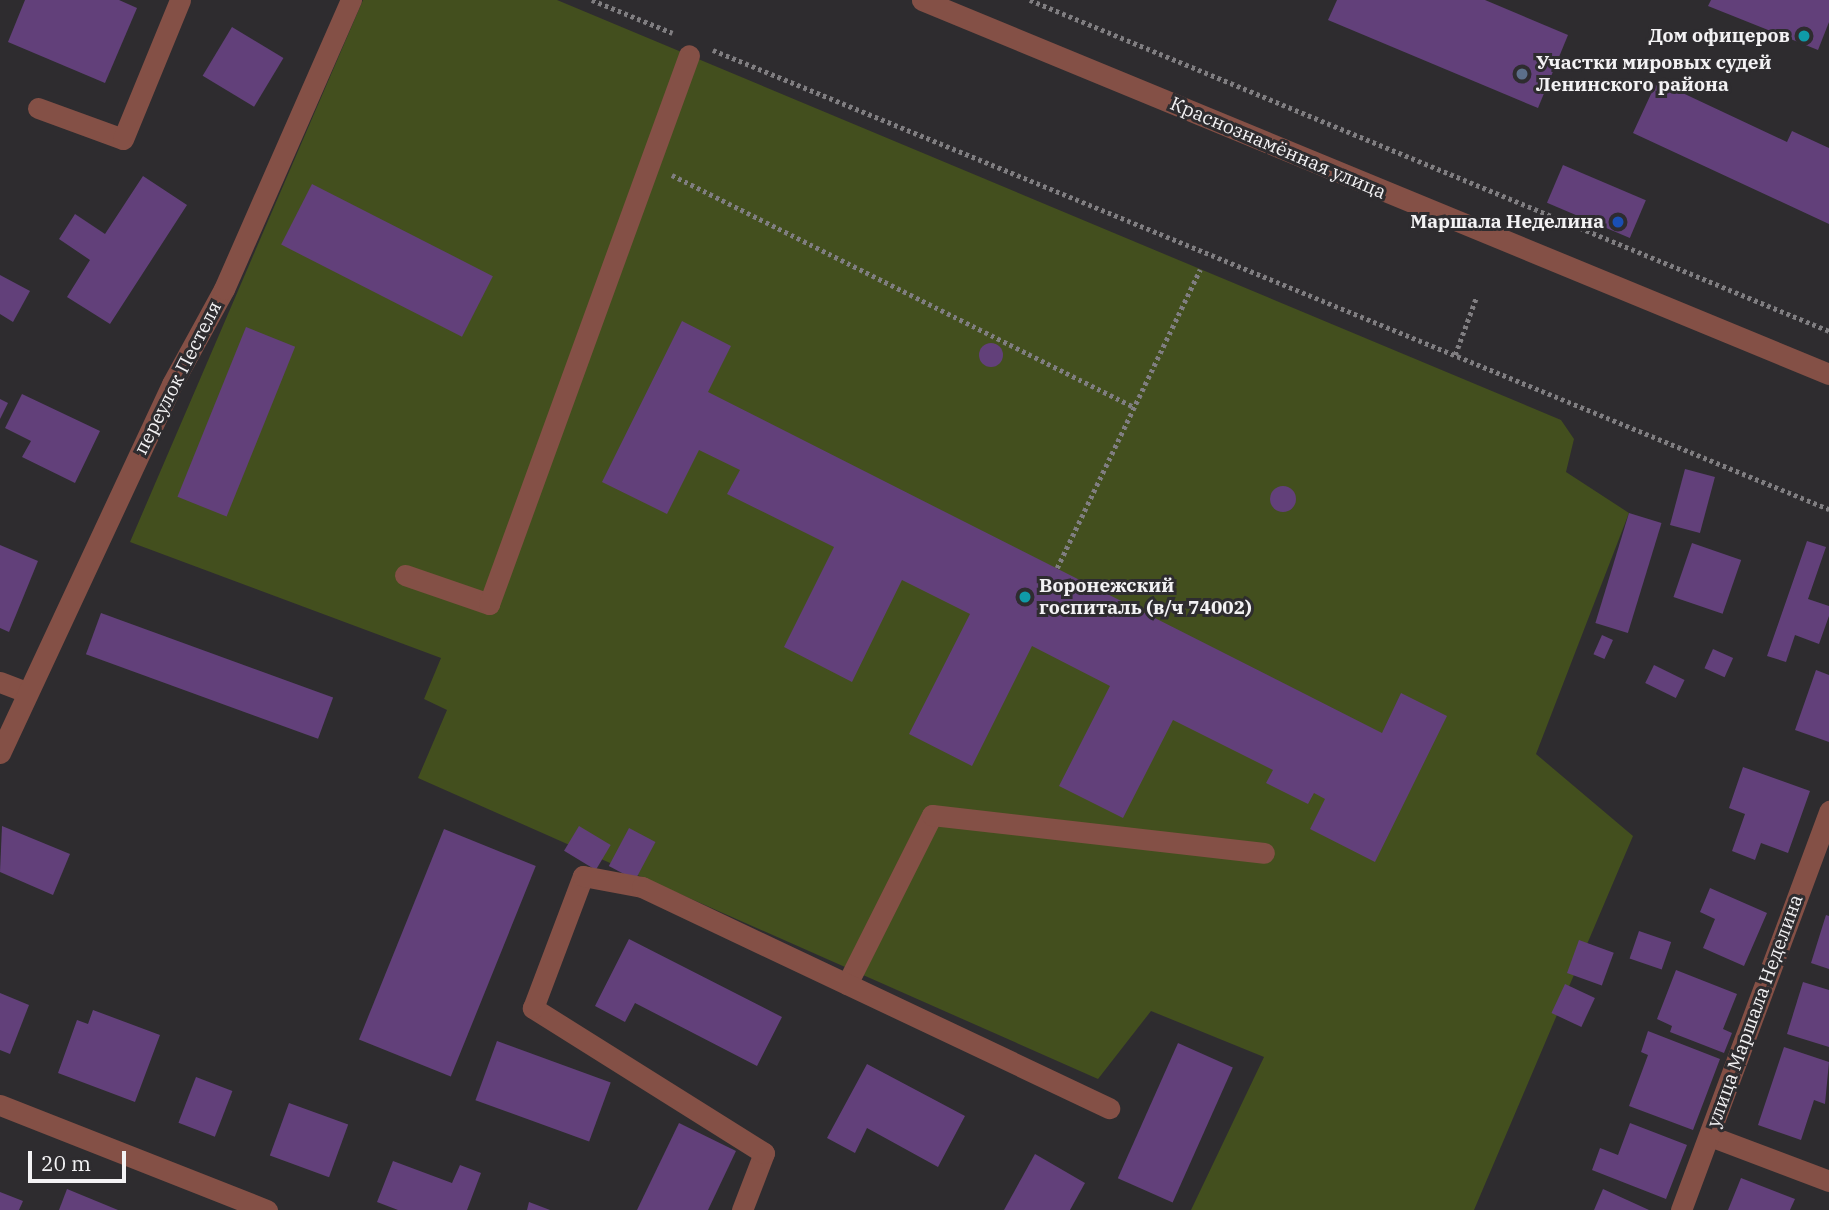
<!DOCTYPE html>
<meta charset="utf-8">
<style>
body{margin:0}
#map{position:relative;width:1829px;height:1210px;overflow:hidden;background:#2e2c2f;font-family:"IBM Plex Serif",serif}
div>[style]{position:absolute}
.green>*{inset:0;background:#434f1e}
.building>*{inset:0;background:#62407a;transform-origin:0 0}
.round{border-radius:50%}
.path>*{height:4.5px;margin-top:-2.25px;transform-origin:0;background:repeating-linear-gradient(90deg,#807e81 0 3.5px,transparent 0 7px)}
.minor>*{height:21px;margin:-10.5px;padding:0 10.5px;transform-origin:10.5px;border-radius:10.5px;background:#845046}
.dots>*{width:19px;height:19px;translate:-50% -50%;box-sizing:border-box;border:4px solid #2e2c2f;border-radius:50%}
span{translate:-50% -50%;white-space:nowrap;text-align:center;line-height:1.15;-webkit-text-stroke:6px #2e2c2f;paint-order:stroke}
.poi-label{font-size:19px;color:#f3f2f4;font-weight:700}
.right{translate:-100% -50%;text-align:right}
.left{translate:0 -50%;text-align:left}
.street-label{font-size:19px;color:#f3f2f4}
.scale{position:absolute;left:28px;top:1151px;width:98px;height:32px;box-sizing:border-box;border:4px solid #f3f2f4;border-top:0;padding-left:9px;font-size:21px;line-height:24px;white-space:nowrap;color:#f3f2f4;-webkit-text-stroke:5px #2e2c2f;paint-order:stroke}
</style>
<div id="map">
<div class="green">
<div style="clip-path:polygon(363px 0,557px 0,1561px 420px,1574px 439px,1566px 472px,1629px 513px,1536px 754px,1633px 836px,1474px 1210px,1191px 1210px,1264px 1057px,1151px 1011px,1098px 1079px,418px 778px,447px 710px,424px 699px,441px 658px,130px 542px)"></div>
</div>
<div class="building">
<div style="clip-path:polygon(25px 0,119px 0,137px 8px,105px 83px,8px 42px)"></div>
<div style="clip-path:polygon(1337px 0,1485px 0,1568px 35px,1538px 108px,1328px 20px)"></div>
<div style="clip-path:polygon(1711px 0,1829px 0,1829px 22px,1818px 50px,1708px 6px)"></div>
<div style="left:232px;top:27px;width:60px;height:57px;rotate:31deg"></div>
<div style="clip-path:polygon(1657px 81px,1787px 142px,1792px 131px,1829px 148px,1829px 224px,1633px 133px)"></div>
<div style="left:1563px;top:165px;width:90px;height:41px;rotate:23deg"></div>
<div style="clip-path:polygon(143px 176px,187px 205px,110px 324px,67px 297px,90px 260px,59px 239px,75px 214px,105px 234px)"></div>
<div style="left:312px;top:184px;width:203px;height:68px;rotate:27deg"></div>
<div style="clip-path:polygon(0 275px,30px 291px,13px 322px,0 314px)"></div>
<div style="clip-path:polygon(682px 321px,731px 346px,708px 392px,1382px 733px,1401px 693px,1447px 716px,1375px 862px,1310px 829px,1325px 799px,1314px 793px,1308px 804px,1266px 783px,1273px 770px,1173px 720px,1123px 818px,1059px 786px,1110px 686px,1032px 646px,972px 766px,909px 734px,970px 614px,902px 580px,852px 682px,784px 647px,834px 547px,727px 494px,740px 470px,699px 450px,667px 514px,602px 482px)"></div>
<div style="left:246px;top:327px;width:53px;height:183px;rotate:22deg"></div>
<div class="round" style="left:979px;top:343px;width:24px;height:24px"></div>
<div style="clip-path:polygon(22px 394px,100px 431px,75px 483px,22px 457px,31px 441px,5px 428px)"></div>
<div style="clip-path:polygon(0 399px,8px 403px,0 419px)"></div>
<div style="left:1685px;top:469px;width:31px;height:58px;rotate:15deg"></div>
<div class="round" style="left:1270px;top:486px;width:26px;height:26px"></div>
<div style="left:1629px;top:513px;width:34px;height:115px;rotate:17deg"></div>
<div style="clip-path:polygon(1807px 541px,1826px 547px,1808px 599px,1829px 606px,1829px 616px,1819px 644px,1795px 635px,1786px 662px,1767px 656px)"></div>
<div style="left:1692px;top:543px;width:52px;height:57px;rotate:19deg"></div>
<div style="clip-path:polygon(0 545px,38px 561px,9px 632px,0 628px)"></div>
<div style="left:101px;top:613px;width:247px;height:44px;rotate:20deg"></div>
<div style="left:1602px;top:635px;width:12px;height:21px;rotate:24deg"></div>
<div style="left:1713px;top:649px;width:22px;height:21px;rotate:24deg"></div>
<div style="left:1654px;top:665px;width:34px;height:20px;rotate:26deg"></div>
<div style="clip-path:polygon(1816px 670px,1829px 675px,1829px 742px,1795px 730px)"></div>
<div style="clip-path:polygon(1743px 767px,1810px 791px,1788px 853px,1761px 843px,1755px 860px,1732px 851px,1745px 814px,1729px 808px)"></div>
<div style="clip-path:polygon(2px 826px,70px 854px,53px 895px,0 872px)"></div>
<div style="left:579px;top:826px;width:37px;height:29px;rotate:31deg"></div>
<div style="left:629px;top:828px;width:30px;height:43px;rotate:28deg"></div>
<div style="left:444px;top:829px;width:99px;height:227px;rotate:22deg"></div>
<div style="clip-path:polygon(1710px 888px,1767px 913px,1744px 966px,1703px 948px,1715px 919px,1700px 912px)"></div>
<div style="clip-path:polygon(1826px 915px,1829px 916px,1829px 969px,1811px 963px)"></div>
<div style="left:1639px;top:931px;width:34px;height:29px;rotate:19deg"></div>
<div style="clip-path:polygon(629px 939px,782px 1017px,757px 1066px,635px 1003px,625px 1022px,595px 1006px)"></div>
<div style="left:1579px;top:940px;width:37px;height:35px;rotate:20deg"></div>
<div style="clip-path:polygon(1676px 970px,1737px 994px,1723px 1029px,1732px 1033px,1724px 1053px,1670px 1032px,1672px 1026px,1657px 1019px)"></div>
<div style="clip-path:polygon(1803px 982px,1829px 990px,1829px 1047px,1787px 1034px)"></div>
<div style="left:1565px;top:984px;width:33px;height:32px;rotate:25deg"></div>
<div style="clip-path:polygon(0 993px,29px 1005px,10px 1054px,0 1050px)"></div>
<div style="clip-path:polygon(93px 1010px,160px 1035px,135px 1102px,58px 1073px,77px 1020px,88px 1024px)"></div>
<div style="clip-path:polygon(1648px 1031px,1720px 1059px,1693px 1130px,1629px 1106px,1648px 1055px,1641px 1052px)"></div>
<div style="left:497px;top:1041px;width:121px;height:63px;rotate:20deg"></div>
<div style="left:1178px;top:1043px;width:60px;height:148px;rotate:24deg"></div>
<div style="clip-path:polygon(1784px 1047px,1829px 1062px,1825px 1104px,1814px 1100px,1801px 1140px,1758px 1125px)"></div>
<div style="clip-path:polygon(867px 1064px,965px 1116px,938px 1167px,867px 1128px,855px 1153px,827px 1138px)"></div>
<div style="left:196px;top:1077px;width:39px;height:49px;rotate:21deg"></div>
<div style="left:289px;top:1103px;width:63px;height:56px;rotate:20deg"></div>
<div style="clip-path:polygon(679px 1123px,736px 1151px,708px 1210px,637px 1210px)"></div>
<div style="clip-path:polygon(1630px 1123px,1687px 1145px,1666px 1199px,1592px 1170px,1600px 1148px,1618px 1155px)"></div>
<div style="clip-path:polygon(1035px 1154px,1085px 1183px,1070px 1210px,1004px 1210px)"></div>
<div style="clip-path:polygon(393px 1161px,452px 1183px,460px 1165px,481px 1173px,467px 1210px,398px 1210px,377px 1202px)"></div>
<div style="clip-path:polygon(1741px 1178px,1795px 1199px,1790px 1210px,1728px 1210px)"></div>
<div style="clip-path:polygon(67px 1189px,118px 1210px,59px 1210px)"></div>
<div style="clip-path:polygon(1603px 1189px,1649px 1210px,1594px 1210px)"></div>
<div style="clip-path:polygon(0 1192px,23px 1201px,19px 1210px,0 1210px)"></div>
<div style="clip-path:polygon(529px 1202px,550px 1210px,527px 1210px)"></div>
</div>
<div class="path">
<div style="left:592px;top:0;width:87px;rotate:22.2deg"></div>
<div style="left:1030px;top:0;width:865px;rotate:22.5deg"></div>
<div style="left:713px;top:50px;width:1207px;rotate:22.36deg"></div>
<div style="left:672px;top:175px;width:517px;rotate:26.66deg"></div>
<div style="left:1455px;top:355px;width:61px;rotate:-69.8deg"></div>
<div style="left:1057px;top:568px;width:331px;rotate:-64.4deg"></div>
</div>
<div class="minor">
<div style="left:922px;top:0;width:981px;rotate:22.41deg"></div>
<div style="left:38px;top:108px;width:90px;rotate:20deg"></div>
<div style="left:123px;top:139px;width:150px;rotate:-67.7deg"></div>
<div style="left:405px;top:575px;width:89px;rotate:19deg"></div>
<div style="left:489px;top:604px;width:584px;rotate:-69.98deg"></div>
<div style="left:0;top:682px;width:28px;rotate:21deg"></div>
<div style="left:0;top:753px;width:407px;rotate:-65deg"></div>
<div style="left:172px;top:384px;width:108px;rotate:-61.3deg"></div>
<div style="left:224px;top:289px;width:316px;rotate:-66.3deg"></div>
<div style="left:847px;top:984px;width:189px;rotate:-63.3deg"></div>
<div style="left:932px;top:815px;width:334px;rotate:6.5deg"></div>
<div style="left:0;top:1105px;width:287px;rotate:21.5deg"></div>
<div style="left:1710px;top:1136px;width:127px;rotate:20.7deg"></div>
<div style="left:742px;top:1210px;width:61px;rotate:-68.9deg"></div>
<div style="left:764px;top:1153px;width:273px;rotate:-147.9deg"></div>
<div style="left:533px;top:1008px;width:141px;rotate:-69.3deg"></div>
<div style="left:583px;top:876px;width:60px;rotate:10.6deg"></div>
<div style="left:642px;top:887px;width:517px;rotate:25.33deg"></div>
<div style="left:1681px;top:1210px;width:426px;rotate:-69.6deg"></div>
</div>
<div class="dots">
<div style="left:1804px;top:36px;background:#0f9aa8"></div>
<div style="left:1522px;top:74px;background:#5c6f8a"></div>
<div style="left:1618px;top:222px;background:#1a4fb4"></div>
<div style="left:1025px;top:597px;background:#0f9aa8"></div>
</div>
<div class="poi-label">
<span class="right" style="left:1790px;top:36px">Дом офицеров</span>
<span class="left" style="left:1536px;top:74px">Участки мировых судей<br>Ленинского района</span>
<span class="right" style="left:1604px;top:222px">Маршала Неделина</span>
<span class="left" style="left:1039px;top:597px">Воронежский<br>госпиталь (в/ч 74002)</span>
</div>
<div class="street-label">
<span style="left:1278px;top:148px;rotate:23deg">Краснознамённая улица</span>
<span style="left:178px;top:378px;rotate:-63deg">переулок Пестеля</span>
<span style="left:1755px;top:1011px;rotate:-70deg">улица Маршала Неделина</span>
</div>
<div class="scale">20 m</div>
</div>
